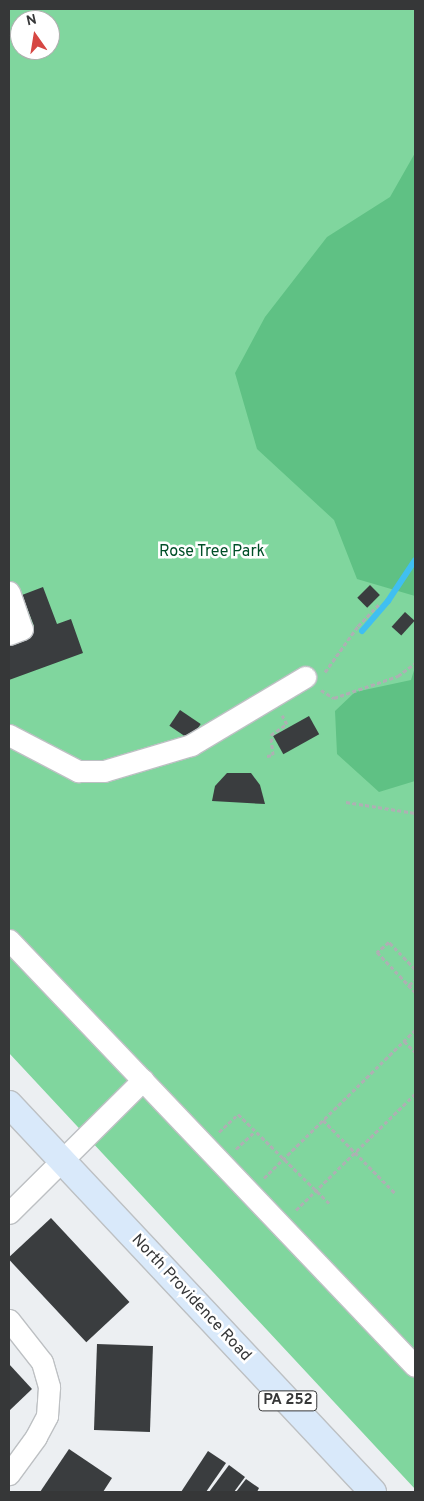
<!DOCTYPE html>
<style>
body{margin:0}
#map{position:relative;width:424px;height:1501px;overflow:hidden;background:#eceff2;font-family:Overpass,sans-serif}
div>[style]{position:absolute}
.green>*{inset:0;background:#80d69e}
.forest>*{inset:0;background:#5fc184}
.stream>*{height:6px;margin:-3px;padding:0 3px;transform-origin:3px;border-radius:3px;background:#40bff1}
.building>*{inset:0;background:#3a3d3f;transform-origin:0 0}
.path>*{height:3px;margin-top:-1.5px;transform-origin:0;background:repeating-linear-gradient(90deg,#aeb0b3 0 4px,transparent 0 6.5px)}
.roads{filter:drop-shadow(1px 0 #bdc0c3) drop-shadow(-1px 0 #bdc0c3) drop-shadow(0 1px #bdc0c3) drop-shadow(0 -1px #bdc0c3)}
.minor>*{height:21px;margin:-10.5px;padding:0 10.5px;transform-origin:10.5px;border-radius:10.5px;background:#fff}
.major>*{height:26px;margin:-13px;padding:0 13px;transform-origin:13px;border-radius:13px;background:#d9e9fa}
span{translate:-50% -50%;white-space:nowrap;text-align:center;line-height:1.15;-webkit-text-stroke:5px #fff;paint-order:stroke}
.shield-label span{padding:1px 4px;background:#fff;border:1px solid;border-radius:4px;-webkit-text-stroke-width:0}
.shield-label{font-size:15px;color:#363738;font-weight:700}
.park-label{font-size:16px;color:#004f28}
.street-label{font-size:16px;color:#363738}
.frame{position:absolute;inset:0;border:10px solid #363738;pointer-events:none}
.north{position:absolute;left:10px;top:10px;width:50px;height:50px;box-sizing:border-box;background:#fff;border:1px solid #afafaf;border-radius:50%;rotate:347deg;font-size:14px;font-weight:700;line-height:20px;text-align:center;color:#363738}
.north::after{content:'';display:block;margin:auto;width:18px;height:22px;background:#d64743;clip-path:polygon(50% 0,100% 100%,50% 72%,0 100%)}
</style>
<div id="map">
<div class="green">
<div style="clip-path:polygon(evenodd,9px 9px,415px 9px,415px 1489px,9px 1053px,9px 9px,20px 20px,50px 20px,50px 50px,20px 50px,20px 20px)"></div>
</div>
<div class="forest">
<div style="clip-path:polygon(415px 153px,415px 596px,357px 579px,334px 520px,257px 449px,235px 373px,265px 317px,327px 237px,390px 197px)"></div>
<div style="clip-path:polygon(415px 667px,415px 781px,379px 792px,337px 754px,335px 711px,355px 692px,411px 680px)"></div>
</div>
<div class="stream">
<div style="left:362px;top:631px;width:40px;rotate:-49deg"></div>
<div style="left:388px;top:601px;width:49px;rotate:-56.6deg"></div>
</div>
<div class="building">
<div style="left:370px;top:585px;width:14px;height:18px;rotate:45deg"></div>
<div style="clip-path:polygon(43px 587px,57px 624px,71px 619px,83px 653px,9px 680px,9px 645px,22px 640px,28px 628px,34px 626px,22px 595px)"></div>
<div style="left:405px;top:612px;width:13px;height:20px;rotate:42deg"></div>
<div style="left:180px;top:710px;width:25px;height:19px;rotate:34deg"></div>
<div style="left:309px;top:716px;width:21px;height:41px;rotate:61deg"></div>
<div style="clip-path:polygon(227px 773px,251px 773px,260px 785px,265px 804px,212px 801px,215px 786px)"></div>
<div style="left:51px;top:1218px;width:115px;height:59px;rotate:47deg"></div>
<div style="left:97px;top:1344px;width:56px;height:86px;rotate:2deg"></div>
<div style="clip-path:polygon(9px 1364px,32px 1389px,9px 1411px)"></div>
<div style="clip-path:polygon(69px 1449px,112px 1478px,103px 1492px,40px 1492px)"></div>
<div style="clip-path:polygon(208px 1451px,226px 1463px,206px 1492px,181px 1492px)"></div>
<div style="clip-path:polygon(229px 1465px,245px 1477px,234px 1492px,209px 1492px)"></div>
<div style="clip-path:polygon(246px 1479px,259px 1488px,257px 1492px,236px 1492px)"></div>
</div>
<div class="path">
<div style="left:325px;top:672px;width:57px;rotate:-54.3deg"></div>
<div style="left:358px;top:626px;width:30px;rotate:-46deg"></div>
<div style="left:321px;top:690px;width:15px;rotate:32deg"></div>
<div style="left:334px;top:698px;width:68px;rotate:-19deg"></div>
<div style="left:398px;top:676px;width:21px;rotate:-37deg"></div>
<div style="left:267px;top:756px;width:6px;rotate:-9deg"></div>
<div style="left:273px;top:755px;width:20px;rotate:-96deg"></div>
<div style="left:271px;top:735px;width:19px;rotate:-35deg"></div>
<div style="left:287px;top:724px;width:10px;rotate:-119deg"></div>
<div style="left:346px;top:802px;width:70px;rotate:9.1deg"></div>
<div style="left:415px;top:969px;width:37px;rotate:-134deg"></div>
<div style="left:389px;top:942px;width:16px;rotate:140deg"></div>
<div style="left:377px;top:952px;width:55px;rotate:46.5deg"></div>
<div style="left:409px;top:985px;width:8px;rotate:-40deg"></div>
<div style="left:404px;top:1041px;width:16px;rotate:45deg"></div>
<div style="left:323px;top:1120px;width:103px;rotate:45.4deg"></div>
<div style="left:219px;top:1132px;width:26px;rotate:-43deg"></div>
<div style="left:238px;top:1114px;width:129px;rotate:44.4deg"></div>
<div style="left:236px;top:1149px;width:26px;rotate:-43deg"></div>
<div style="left:264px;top:1178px;width:211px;rotate:-44.4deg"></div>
<div style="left:296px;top:1210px;width:166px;rotate:-44.3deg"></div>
</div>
<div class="roads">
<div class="minor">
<div style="left:9px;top:592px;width:39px;rotate:71deg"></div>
<div style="left:22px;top:629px;width:14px;rotate:159deg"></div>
<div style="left:9px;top:735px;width:78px;rotate:27.6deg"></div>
<div style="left:78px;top:771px;width:26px"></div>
<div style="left:104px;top:771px;width:91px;rotate:-16.6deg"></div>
<div style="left:191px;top:745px;width:133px;rotate:-30.8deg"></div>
<div style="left:9px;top:940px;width:588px;rotate:46.38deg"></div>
<div style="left:9px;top:1213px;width:189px;rotate:-44.8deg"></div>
<div style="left:9px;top:1320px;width:53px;rotate:51.8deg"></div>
<div style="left:42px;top:1362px;width:26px;rotate:74deg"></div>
<div style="left:49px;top:1387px;width:29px;rotate:94deg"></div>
<div style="left:47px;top:1416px;width:24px;rotate:118deg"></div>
<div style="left:36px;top:1437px;width:46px;rotate:126.1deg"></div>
</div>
<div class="major">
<div style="left:9px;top:1104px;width:532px;rotate:46.83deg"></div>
</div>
</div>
<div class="shield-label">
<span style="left:288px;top:1401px">PA 252</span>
</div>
<div class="park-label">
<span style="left:212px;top:552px">Rose Tree Park</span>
</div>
<div class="street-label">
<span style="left:191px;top:1298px;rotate:47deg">North Providence Road</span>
</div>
<div class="frame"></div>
<div class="north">N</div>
</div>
